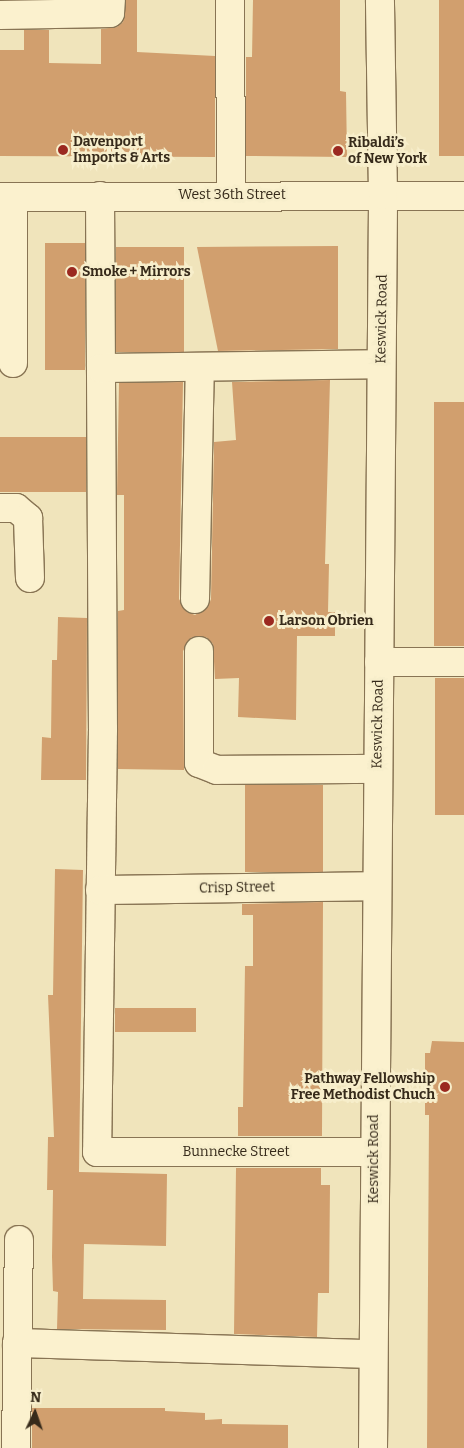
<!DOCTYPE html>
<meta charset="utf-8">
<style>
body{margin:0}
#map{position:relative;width:464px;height:1448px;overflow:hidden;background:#f0e4bb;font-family:Bitter,serif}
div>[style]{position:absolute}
.building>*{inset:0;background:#d19f6e;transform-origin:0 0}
.roads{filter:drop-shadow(1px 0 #887454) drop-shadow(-1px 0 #887454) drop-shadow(0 1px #887454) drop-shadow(0 -1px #887454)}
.minor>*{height:28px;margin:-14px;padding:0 14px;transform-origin:14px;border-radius:14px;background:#fbf1ce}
.dots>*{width:14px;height:14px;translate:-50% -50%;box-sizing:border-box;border:2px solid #f7eecb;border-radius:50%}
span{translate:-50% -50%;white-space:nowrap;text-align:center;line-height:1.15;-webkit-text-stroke:5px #f7eecb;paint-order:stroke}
.poi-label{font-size:14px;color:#362a1a;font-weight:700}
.left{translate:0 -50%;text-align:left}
.right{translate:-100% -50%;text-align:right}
.street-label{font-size:14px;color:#362a1a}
.north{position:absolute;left:10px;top:1388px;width:50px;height:50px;-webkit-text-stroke:4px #f7eecb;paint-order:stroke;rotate:3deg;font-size:14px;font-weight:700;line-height:20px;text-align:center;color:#362a1a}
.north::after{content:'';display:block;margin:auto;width:18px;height:22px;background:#362a1a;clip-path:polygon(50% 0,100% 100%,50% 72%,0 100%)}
</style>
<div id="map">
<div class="building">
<div style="clip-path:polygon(126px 0,137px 0,137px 52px,215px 56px,215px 157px,0 156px,0 50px,24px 50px,24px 30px,49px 30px,49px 63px,101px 64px,101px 29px,117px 27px,123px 22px)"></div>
<div style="clip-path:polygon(253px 0,340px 0,340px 91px,346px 92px,347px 157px,246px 156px,246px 57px,252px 57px)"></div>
<div style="left:439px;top:0;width:25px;height:156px"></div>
<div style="left:45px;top:243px;width:40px;height:127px"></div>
<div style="clip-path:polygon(338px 246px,338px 349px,218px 351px,197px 247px)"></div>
<div style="left:116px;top:247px;width:68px;height:105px"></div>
<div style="clip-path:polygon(330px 380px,325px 564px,329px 564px,328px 612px,335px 612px,335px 636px,297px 636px,296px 720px,238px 717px,239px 678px,215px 679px,213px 644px,206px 637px,192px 637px,183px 651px,184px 770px,118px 769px,118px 611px,124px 610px,124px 495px,117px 495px,119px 383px,183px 382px,179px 599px,187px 612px,195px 615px,208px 607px,211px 599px,214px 442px,236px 440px,232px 382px)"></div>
<div style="left:434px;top:402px;width:30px;height:244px"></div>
<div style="left:0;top:437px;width:86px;height:55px"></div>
<div style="clip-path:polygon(58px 617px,87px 618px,86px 780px,41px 780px,42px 737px,51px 738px,52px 660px,57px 660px)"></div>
<div style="left:435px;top:678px;width:29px;height:137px"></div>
<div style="left:245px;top:785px;width:78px;height:87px"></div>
<div style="clip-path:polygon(55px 869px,83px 870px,79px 1172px,167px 1174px,166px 1246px,84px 1244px,83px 1299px,166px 1300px,166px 1330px,57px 1329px,58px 1292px,53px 1291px,52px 1257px,53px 1190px,47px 1190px,48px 1137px,54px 1137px,48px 995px,53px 995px)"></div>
<div style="clip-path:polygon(323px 902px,322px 1136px,238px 1136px,238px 1107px,243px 1107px,245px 966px,253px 966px,253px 915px,242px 915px,242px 904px)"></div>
<div style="left:115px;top:1008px;width:81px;height:24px"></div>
<div style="clip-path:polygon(432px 1041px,464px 1042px,464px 1448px,427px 1448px,429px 1115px,425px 1115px,425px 1053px,430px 1053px)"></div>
<div style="clip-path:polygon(236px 1168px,321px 1168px,321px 1185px,330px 1185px,329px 1293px,318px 1293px,317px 1337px,234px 1334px)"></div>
<div style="clip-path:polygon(32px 1408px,165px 1408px,165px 1411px,205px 1413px,205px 1420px,222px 1419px,222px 1424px,288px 1425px,288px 1448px,32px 1448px)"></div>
</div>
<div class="roads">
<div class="minor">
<div style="left:230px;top:0;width:195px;rotate:89.7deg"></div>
<div style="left:0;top:15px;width:110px;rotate:-1deg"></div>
<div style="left:110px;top:13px;width:13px;rotate:-86deg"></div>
<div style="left:100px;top:196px;width:533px;rotate:89.68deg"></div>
<div style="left:103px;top:729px;width:423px;rotate:90.8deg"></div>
<div style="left:97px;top:1152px;width:277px"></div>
<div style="left:0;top:197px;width:464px;rotate:-0.1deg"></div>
<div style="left:13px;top:197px;width:166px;rotate:90deg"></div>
<div style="left:101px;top:368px;width:280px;rotate:-0.8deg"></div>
<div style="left:0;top:508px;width:16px"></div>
<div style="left:16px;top:508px;width:16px;rotate:40deg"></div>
<div style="left:28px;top:518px;width:60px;rotate:88.1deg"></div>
<div style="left:195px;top:599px;width:232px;rotate:-88.8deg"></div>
<div style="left:199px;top:651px;width:112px;rotate:90deg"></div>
<div style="left:199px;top:763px;width:19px;rotate:21deg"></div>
<div style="left:217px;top:770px;width:160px;rotate:-0.4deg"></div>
<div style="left:379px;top:662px;width:85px"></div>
<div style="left:100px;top:890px;width:274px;rotate:-0.8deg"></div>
<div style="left:17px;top:1343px;width:356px;rotate:1.8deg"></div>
<div style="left:16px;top:1448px;width:208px;rotate:-89.2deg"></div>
<div style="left:373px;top:1448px;width:1253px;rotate:-89.54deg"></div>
<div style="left:383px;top:195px;width:195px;rotate:-90.9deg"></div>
</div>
</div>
<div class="dots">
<div style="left:63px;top:150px;background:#9b2920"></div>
<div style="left:338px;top:151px;background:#9b2920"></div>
<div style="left:72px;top:272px;background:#9b2920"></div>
<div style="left:269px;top:621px;background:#9b2920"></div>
<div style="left:445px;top:1087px;background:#9b2920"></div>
</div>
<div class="poi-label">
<span class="left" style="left:73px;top:150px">Davenport<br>Imports &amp; Arts</span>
<span class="left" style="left:348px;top:151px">Ribaldi’s<br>of New York</span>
<span class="left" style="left:82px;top:272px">Smoke + Mirrors</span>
<span class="left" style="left:279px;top:621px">Larson Obrien</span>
<span class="right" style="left:435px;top:1087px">Pathway Fellowship<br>Free Methodist Chuch</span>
</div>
<div class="street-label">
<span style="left:232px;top:195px">West 36th Street</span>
<span style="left:382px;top:319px;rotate:-89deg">Keswick Road</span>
<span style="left:378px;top:724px;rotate:-89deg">Keswick Road</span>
<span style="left:237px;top:888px;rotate:-1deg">Crisp Street</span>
<span style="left:236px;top:1152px">Bunnecke Street</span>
<span style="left:374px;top:1159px;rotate:-90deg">Keswick Road</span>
</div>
<div class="north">N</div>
</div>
